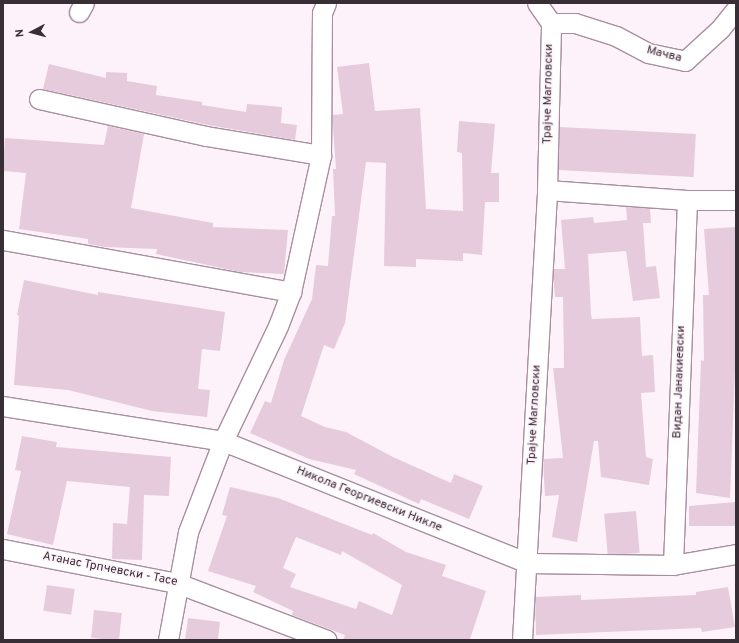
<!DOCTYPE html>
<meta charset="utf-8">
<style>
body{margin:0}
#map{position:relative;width:739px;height:643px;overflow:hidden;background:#fdf2f9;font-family:Overpass,sans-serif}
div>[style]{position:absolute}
.building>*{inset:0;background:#e6cbdc;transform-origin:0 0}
.roads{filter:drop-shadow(1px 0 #a88fa0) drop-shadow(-1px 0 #a88fa0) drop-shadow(0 1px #a88fa0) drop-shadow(0 -1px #a88fa0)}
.minor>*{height:19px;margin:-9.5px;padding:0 9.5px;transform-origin:9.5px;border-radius:9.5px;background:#fff}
span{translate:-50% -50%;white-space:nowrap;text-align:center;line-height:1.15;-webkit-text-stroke:3px #fdf2f9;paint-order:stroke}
.street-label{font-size:12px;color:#382e35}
.frame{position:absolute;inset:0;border:4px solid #382e35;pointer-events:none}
.north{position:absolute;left:12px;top:12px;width:40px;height:40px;-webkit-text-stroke:3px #fdf2f9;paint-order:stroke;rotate:264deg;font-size:11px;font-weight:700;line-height:16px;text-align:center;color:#382e35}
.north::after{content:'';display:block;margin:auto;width:14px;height:18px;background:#382e35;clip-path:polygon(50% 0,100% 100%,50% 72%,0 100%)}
</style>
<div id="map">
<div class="building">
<div style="clip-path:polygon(369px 63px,375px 111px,420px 108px,426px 209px,463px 211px,462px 153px,457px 152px,459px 121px,495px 124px,491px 173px,499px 173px,499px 202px,485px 202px,482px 255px,463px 253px,463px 261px,416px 259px,416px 267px,384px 266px,386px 163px,366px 162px,345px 323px,334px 349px,324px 345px,301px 416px,325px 427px,346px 432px,393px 457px,451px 483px,454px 474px,483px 486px,469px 519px,421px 499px,419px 504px,354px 474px,356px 470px,309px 459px,250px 433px,265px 401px,271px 403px,284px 360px,312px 299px,316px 265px,328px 266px,332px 216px,335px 216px,333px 169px,336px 169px,332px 115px,343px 114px,337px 67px)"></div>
<div style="clip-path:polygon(49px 64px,106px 78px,106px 72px,127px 73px,127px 81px,157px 86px,156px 95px,202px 102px,202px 105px,246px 112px,247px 104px,282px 107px,281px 123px,297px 125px,295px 140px,208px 125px,43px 89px)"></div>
<div style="clip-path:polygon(108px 126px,144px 134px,131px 208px,213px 223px,213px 227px,288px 230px,284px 274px,240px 272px,156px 254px,157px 249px,105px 247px,88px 244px,88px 239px,19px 229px,26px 173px,3px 171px,5px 138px,104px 145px)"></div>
<div style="left:560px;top:127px;width:136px;height:43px;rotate:3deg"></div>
<div style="clip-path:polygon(626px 207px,650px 208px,651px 223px,643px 223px,646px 267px,656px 266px,660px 298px,633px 301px,626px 251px,588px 254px,591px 314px,592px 319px,640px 317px,642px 356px,653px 355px,655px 392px,641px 393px,646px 457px,653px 459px,649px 485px,601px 477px,598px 441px,594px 441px,577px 542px,552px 537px,559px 495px,545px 496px,543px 459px,563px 458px,553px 368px,564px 368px,563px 297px,555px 297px,553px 274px,554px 269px,565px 269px,561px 220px,593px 217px,594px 223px,627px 220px)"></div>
<div style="clip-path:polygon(736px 227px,736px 345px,730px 498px,696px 493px,701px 360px,704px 361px,703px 295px,709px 295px,704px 229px)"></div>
<div style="clip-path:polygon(24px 280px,98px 295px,98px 292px,225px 312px,220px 351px,202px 349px,198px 389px,210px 390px,207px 417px,152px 411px,68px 390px,14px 385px,19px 316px,17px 315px)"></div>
<div style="clip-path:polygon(22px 436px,57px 442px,56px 447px,171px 457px,169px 496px,144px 495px,142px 560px,112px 559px,113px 523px,127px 524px,130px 487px,67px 481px,53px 545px,7px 534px,21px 471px,15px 470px)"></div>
<div style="clip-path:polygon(evenodd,230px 487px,278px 498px,372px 535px,373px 533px,406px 552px,446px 565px,442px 576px,486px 591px,470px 639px,343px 640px,345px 635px,292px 615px,293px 611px,253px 592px,256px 586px,208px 571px,227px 516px,222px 515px,230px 487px,296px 537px,341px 555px,342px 551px,402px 585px,392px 615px,359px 601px,356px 609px,290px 587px,296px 574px,283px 568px,296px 537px)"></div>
<div style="clip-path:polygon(736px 502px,736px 526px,689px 526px,689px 506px)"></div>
<div style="left:636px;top:511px;width:42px;height:32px;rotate:85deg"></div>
<div style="left:47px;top:585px;width:28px;height:26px;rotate:8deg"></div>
<div style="clip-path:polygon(728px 587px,735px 627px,702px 632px,701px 628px,536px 635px,535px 597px,581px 595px,581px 600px,696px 595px,696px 592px)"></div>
<div style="left:94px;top:610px;width:28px;height:28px;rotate:6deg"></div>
<div style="clip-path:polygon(188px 618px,220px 622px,218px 640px,185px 640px)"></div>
</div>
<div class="roads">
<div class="minor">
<div style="left:79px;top:12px;width:10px;rotate:-61deg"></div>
<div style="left:551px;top:23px;width:24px"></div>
<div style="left:575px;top:23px;width:43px;rotate:17.6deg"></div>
<div style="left:616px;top:36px;width:36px;rotate:28deg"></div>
<div style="left:648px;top:53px;width:38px;rotate:12deg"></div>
<div style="left:685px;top:61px;width:47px;rotate:-42.4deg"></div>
<div style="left:720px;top:29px;width:26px;rotate:-51deg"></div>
<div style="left:39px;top:99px;width:171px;rotate:12.5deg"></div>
<div style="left:206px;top:136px;width:117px;rotate:9.4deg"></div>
<div style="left:547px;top:190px;width:140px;rotate:4.1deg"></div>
<div style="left:687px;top:200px;width:49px"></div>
<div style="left:3px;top:240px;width:293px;rotate:10.2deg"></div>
<div style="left:3px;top:406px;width:223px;rotate:9deg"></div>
<div style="left:223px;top:441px;width:328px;rotate:21.8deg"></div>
<div style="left:528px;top:563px;width:145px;rotate:0.8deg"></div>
<div style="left:673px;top:565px;width:64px;rotate:-9.9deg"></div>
<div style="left:3px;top:549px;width:177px;rotate:11.1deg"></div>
<div style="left:177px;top:583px;width:160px;rotate:20.8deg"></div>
<div style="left:673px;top:565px;width:365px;rotate:-87.8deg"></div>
<div style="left:168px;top:640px;width:110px;rotate:-79.5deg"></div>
<div style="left:188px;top:532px;width:97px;rotate:-69deg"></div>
<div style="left:223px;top:441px;width:127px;rotate:-64.4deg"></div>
<div style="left:278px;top:326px;width:36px;rotate:-69deg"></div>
<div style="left:291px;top:292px;width:140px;rotate:-77.6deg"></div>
<div style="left:321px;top:155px;width:142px;rotate:-89.6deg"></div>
<div style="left:322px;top:13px;width:11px;rotate:-68deg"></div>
<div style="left:522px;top:640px;width:451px;rotate:-86.8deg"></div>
<div style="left:547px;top:190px;width:167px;rotate:-88.6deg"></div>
<div style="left:551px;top:23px;width:24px;rotate:-125deg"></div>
</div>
</div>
<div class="street-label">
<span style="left:664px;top:55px;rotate:14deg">Мачва</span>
<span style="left:549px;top:94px;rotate:-89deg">Трајче Магловски</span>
<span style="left:680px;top:382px;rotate:-88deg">Видан Јанакиевски</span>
<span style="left:535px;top:415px;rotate:-87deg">Трајче Магловски</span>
<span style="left:369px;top:500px;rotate:22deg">Никола Георгиевски Никле</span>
<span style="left:110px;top:570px;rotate:11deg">Атанас Трпчевски - Тасе</span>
</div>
<div class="frame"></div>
<div class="north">N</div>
</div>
